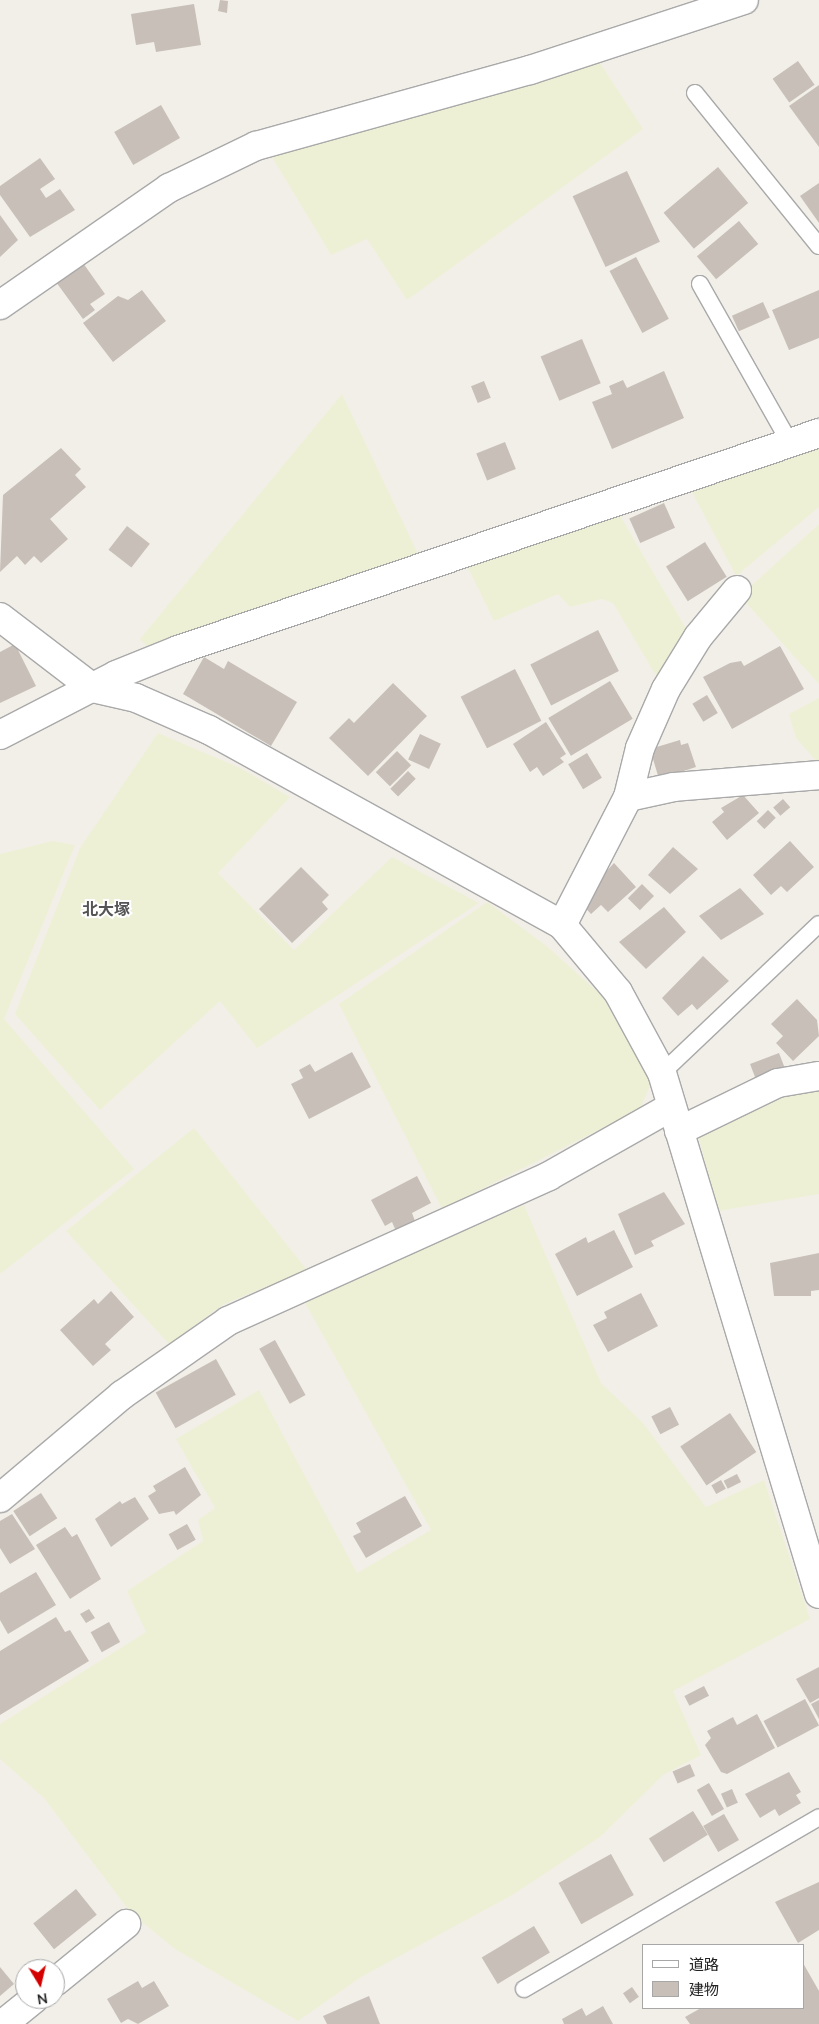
<!DOCTYPE html>
<meta charset="utf-8">
<style>
body{margin:0}
#map{position:relative;width:819px;height:2024px;overflow:hidden;background:#f2efe9;font-family:"Nunito Sans","Noto Sans JP",sans-serif}
div>[style]{position:absolute}
.farmland>*{inset:0;background:#eef0d5}
.building>*{inset:0;background:#c7bfb8;transform-origin:0 0}
.roads{filter:drop-shadow(1px 0 #a9a9a9) drop-shadow(-1px 0 #a9a9a9) drop-shadow(0 1px #a9a9a9) drop-shadow(0 -1px #a9a9a9)}
.service>*{height:16px;margin:-8px;padding:0 8px;transform-origin:8px;border-radius:8px;background:#fff}
.minor>*{height:28px;margin:-14px;padding:0 14px;transform-origin:14px;border-radius:14px;background:#fff}
span{translate:-50% -50%;white-space:nowrap;text-align:center;line-height:1.15;-webkit-text-stroke:4px #fff;paint-order:stroke}
.quarter-label{font-size:16px;color:#555;font-weight:700}
.legend{position:absolute;left:642px;top:1944px;width:162px;height:65px;box-sizing:border-box;background:#fff;border:1px solid #a7a7a7;margin:0;padding:6px 9px;list-style:none;font-size:15px;color:#222}
.legend li{display:flex;align-items:center;gap:10px;height:25px}
.legend b{width:25px;border:1px solid #a7a7a7}
.north{position:absolute;left:15px;top:1959px;width:50px;height:50px;box-sizing:border-box;background:#fff;border:1px solid #a7a7a7;border-radius:50%;rotate:171deg;font-size:14px;font-weight:700;line-height:20px;text-align:center;color:#222}
.north::after{content:'';display:block;margin:auto;width:18px;height:22px;background:#d40000;clip-path:polygon(50% 0,100% 100%,50% 72%,0 100%)}
</style>
<div id="map">
<div class="farmland">
<div style="clip-path:polygon(596px 57px,643px 129px,407px 300px,367px 239px,331px 255px,269px 152px)"></div>
<div style="clip-path:polygon(342px 394px,418px 554px,149px 648px,140px 639px)"></div>
<div style="clip-path:polygon(819px 443px,819px 507px,736px 576px,690px 488px)"></div>
<div style="clip-path:polygon(618px 512px,688px 632px,658px 679px,613px 603px,602px 599px,570px 607px,558px 594px,494px 621px,467px 566px)"></div>
<div style="clip-path:polygon(819px 524px,819px 684px,740px 596px)"></div>
<div style="clip-path:polygon(819px 698px,819px 764px,796px 738px,789px 714px)"></div>
<div style="clip-path:polygon(158px 733px,240px 768px,290px 797px,218px 873px,294px 950px,392px 857px,479px 903px,257px 1048px,220px 1001px,100px 1110px,15px 1014px,80px 848px)"></div>
<div style="clip-path:polygon(52px 841px,75px 845px,4px 1019px,134px 1169px,0 1274px,0 854px)"></div>
<div style="clip-path:polygon(487px 902px,548px 947px,602px 996px,651px 1083px,640px 1109px,442px 1209px,339px 1004px)"></div>
<div style="clip-path:polygon(819px 1082px,819px 1194px,718px 1211px,698px 1135px,737px 1112px)"></div>
<div style="clip-path:polygon(194px 1128px,307px 1270px,224px 1304px,169px 1344px,66px 1231px)"></div>
<div style="clip-path:polygon(524px 1205px,601px 1383px,643px 1423px,706px 1507px,764px 1480px,810px 1619px,673px 1691px,701px 1755px,663px 1775px,600px 1837px,514px 1894px,361px 1977px,298px 2021px,175px 1949px,131px 1913px,44px 1798px,0 1759px,0 1724px,146px 1632px,127px 1591px,203px 1541px,198px 1520px,215px 1508px,176px 1439px,259px 1390px,357px 1573px,431px 1530px,304px 1301px)"></div>
</div>
<div class="building">
<div style="clip-path:polygon(220px 0,228px 1px,227px 13px,218px 11px)"></div>
<div style="clip-path:polygon(194px 4px,201px 45px,156px 52px,154px 42px,136px 45px,131px 14px)"></div>
<div style="left:798px;top:61px;width:29px;height:31px;rotate:55deg"></div>
<div style="clip-path:polygon(819px 85px,819px 147px,789px 106px)"></div>
<div style="left:161px;top:105px;width:38px;height:54px;rotate:60deg"></div>
<div style="clip-path:polygon(40px 158px,55px 179px,40px 189px,46px 198px,60px 189px,75px 210px,30px 237px,0 195px,0 186px)"></div>
<div style="left:718px;top:167px;width:47px;height:71px;rotate:50deg"></div>
<div style="left:627px;top:171px;width:78px;height:60px;rotate:65deg"></div>
<div style="clip-path:polygon(819px 183px,819px 223px,800px 196px)"></div>
<div style="clip-path:polygon(0 215px,18px 240px,0 257px)"></div>
<div style="left:739px;top:221px;width:30px;height:55px;rotate:50deg"></div>
<div style="left:636px;top:257px;width:70px;height:30px;rotate:62deg"></div>
<div style="clip-path:polygon(83px 263px,105px 294px,90px 304px,95px 310px,83px 319px,56px 282px)"></div>
<div style="clip-path:polygon(142px 290px,166px 321px,113px 362px,83px 323px,118px 296px,128px 300px)"></div>
<div style="clip-path:polygon(819px 290px,819px 338px,789px 350px,772px 310px)"></div>
<div style="left:763px;top:302px;width:17px;height:34px;rotate:66deg"></div>
<div style="left:582px;top:339px;width:48px;height:45px;rotate:67deg"></div>
<div style="clip-path:polygon(664px 371px,684px 418px,612px 449px,592px 402px,612px 394px,609px 386px,623px 380px,627px 388px)"></div>
<div style="left:484px;top:381px;width:18px;height:14px;rotate:68deg"></div>
<div style="left:505px;top:442px;width:29px;height:31px;rotate:68deg"></div>
<div style="clip-path:polygon(61px 448px,81px 469px,75px 475px,86px 487px,50px 519px,68px 539px,41px 563px,34px 556px,25px 565px,17px 556px,0 572px,3px 495px)"></div>
<div style="left:664px;top:503px;width:27px;height:38px;rotate:66deg"></div>
<div style="left:127px;top:526px;width:29px;height:30px;rotate:38deg"></div>
<div style="left:705px;top:542px;width:41px;height:46px;rotate:58deg"></div>
<div style="left:598px;top:630px;width:46px;height:76px;rotate:63deg"></div>
<div style="clip-path:polygon(15px 644px,36px 686px,0 703px,0 652px)"></div>
<div style="clip-path:polygon(780px 646px,804px 689px,732px 729px,703px 677px,730px 663px,741px 661px,744px 666px)"></div>
<div style="clip-path:polygon(204px 657px,224px 669px,228px 661px,297px 702px,271px 746px,183px 694px)"></div>
<div style="left:515px;top:669px;width:58px;height:61px;rotate:63deg"></div>
<div style="left:610px;top:681px;width:44px;height:72px;rotate:59deg"></div>
<div style="clip-path:polygon(393px 683px,427px 716px,368px 776px,329px 738px,349px 718px,354px 723px)"></div>
<div style="left:707px;top:695px;width:21px;height:17px;rotate:59deg"></div>
<div style="clip-path:polygon(546px 722px,566px 754px,560px 758px,564px 762px,543px 776px,537px 767px,530px 772px,513px 744px)"></div>
<div style="left:420px;top:734px;width:23px;height:28px;rotate:25deg"></div>
<div style="clip-path:polygon(680px 740px,681px 745px,688px 743px,696px 767px,659px 779px,650px 749px)"></div>
<div style="left:397px;top:751px;width:20px;height:30px;rotate:45deg"></div>
<div style="left:587px;top:753px;width:29px;height:22px;rotate:59deg"></div>
<div style="left:408px;top:771px;width:11px;height:25px;rotate:45deg"></div>
<div style="clip-path:polygon(743px 795px,759px 813px,727px 840px,712px 822px,724px 812px,721px 808px)"></div>
<div style="left:783px;top:799px;width:11px;height:13px;rotate:49deg"></div>
<div style="left:768px;top:810px;width:11px;height:16px;rotate:45deg"></div>
<div style="clip-path:polygon(790px 841px,814px 867px,787px 892px,781px 886px,771px 895px,753px 875px)"></div>
<div style="clip-path:polygon(673px 847px,698px 869px,670px 894px,648px 875px)"></div>
<div style="clip-path:polygon(614px 863px,636px 887px,608px 912px,601px 905px,591px 914px,579px 901px)"></div>
<div style="clip-path:polygon(301px 867px,329px 895px,322px 902px,328px 909px,292px 943px,259px 909px)"></div>
<div style="left:642px;top:884px;width:17px;height:20px;rotate:45deg"></div>
<div style="clip-path:polygon(740px 888px,764px 914px,721px 940px,699px 916px)"></div>
<div style="clip-path:polygon(664px 907px,686px 932px,646px 969px,619px 942px)"></div>
<div style="clip-path:polygon(703px 956px,729px 981px,697px 1010px,692px 1004px,678px 1016px,662px 998px)"></div>
<div style="clip-path:polygon(797px 999px,817px 1020px,819px 1036px,793px 1061px,776px 1043px,783px 1036px,771px 1024px)"></div>
<div style="clip-path:polygon(352px 1052px,371px 1087px,309px 1119px,291px 1084px,303px 1078px,299px 1070px,310px 1064px,315px 1072px)"></div>
<div style="left:779px;top:1053px;width:17px;height:31px;rotate:69deg"></div>
<div style="clip-path:polygon(417px 1176px,431px 1203px,412px 1213px,415px 1221px,396px 1231px,392px 1222px,385px 1226px,371px 1200px)"></div>
<div style="clip-path:polygon(664px 1192px,685px 1224px,651px 1241px,654px 1246px,635px 1255px,618px 1214px)"></div>
<div style="clip-path:polygon(614px 1230px,633px 1267px,577px 1296px,555px 1254px,586px 1237px,588px 1243px)"></div>
<div style="clip-path:polygon(819px 1253px,819px 1290px,811px 1291px,811px 1296px,774px 1296px,770px 1263px)"></div>
<div style="clip-path:polygon(111px 1291px,134px 1317px,105px 1344px,111px 1350px,93px 1366px,60px 1330px,94px 1299px,98px 1304px)"></div>
<div style="clip-path:polygon(641px 1293px,658px 1326px,608px 1352px,593px 1325px,607px 1318px,604px 1312px)"></div>
<div style="left:275px;top:1340px;width:63px;height:18px;rotate:61deg"></div>
<div style="left:216px;top:1359px;width:41px;height:69px;rotate:61deg"></div>
<div style="left:670px;top:1407px;width:20px;height:21px;rotate:63deg"></div>
<div style="left:730px;top:1413px;width:47px;height:60px;rotate:56deg"></div>
<div style="clip-path:polygon(185px 1467px,201px 1495px,176px 1515px,174px 1511px,159px 1514px,148px 1496px,156px 1491px,153px 1486px)"></div>
<div style="left:737px;top:1474px;width:9px;height:15px;rotate:63deg"></div>
<div style="left:721px;top:1480px;width:10px;height:11px;rotate:61deg"></div>
<div style="left:41px;top:1493px;width:30px;height:33px;rotate:57deg"></div>
<div style="clip-path:polygon(405px 1496px,422px 1526px,366px 1558px,353px 1536px,361px 1532px,356px 1523px)"></div>
<div style="clip-path:polygon(135px 1497px,149px 1519px,111px 1547px,95px 1519px,120px 1501px,122px 1504px)"></div>
<div style="clip-path:polygon(12px 1514px,35px 1549px,10px 1564px,0 1548px,0 1521px)"></div>
<div style="left:187px;top:1524px;width:18px;height:21px;rotate:61deg"></div>
<div style="clip-path:polygon(65px 1527px,72px 1537px,77px 1534px,101px 1579px,70px 1599px,36px 1545px)"></div>
<div style="clip-path:polygon(36px 1572px,56px 1605px,8px 1634px,0 1620px,0 1593px)"></div>
<div style="clip-path:polygon(89px 1609px,95px 1618px,86px 1623px,80px 1614px)"></div>
<div style="clip-path:polygon(56px 1617px,65px 1632px,70px 1630px,89px 1661px,0 1715px,0 1651px)"></div>
<div style="left:109px;top:1622px;width:23px;height:21px;rotate:61deg"></div>
<div style="clip-path:polygon(819px 1667px,819px 1698px,810px 1703px,796px 1679px)"></div>
<div style="left:704px;top:1686px;width:11px;height:22px;rotate:63deg"></div>
<div style="left:805px;top:1699px;width:30px;height:47px;rotate:62deg"></div>
<div style="clip-path:polygon(819px 1700px,819px 1719px,811px 1704px)"></div>
<div style="clip-path:polygon(757px 1714px,775px 1748px,727px 1774px,721px 1772px,705px 1745px,711px 1738px,707px 1731px,733px 1717px,737px 1725px)"></div>
<div style="left:690px;top:1764px;width:13px;height:19px;rotate:67deg"></div>
<div style="clip-path:polygon(789px 1772px,801px 1792px,796px 1795px,801px 1803px,779px 1816px,775px 1809px,760px 1818px,745px 1794px)"></div>
<div style="left:709px;top:1783px;width:30px;height:14px;rotate:60deg"></div>
<div style="left:732px;top:1789px;width:15px;height:12px;rotate:67deg"></div>
<div style="left:693px;top:1811px;width:28px;height:52px;rotate:58deg"></div>
<div style="left:724px;top:1814px;width:30px;height:24px;rotate:60deg"></div>
<div style="left:611px;top:1854px;width:47px;height:60px;rotate:61deg"></div>
<div style="clip-path:polygon(819px 1882px,819px 1930px,798px 1943px,775px 1902px)"></div>
<div style="left:76px;top:1889px;width:33px;height:55px;rotate:51deg"></div>
<div style="left:534px;top:1926px;width:31px;height:61px;rotate:59deg"></div>
<div style="clip-path:polygon(803px 1963px,819px 1991px,819px 2024px,690px 2024px,685px 2017px,701px 2008px,803px 2008px)"></div>
<div style="clip-path:polygon(0 1967px,14px 1984px,0 1996px)"></div>
<div style="clip-path:polygon(138px 1981px,142px 1988px,154px 1981px,169px 2006px,138px 2024px,128px 2019px,121px 2023px,107px 1999px)"></div>
<div style="left:632px;top:1987px;width:12px;height:11px;rotate:55deg"></div>
<div style="clip-path:polygon(369px 1996px,380px 2024px,327px 2024px,323px 2016px)"></div>
<div style="clip-path:polygon(603px 2006px,613px 2024px,564px 2024px,562px 2019px,582px 2008px,586px 2016px)"></div>
</div>
<div class="roads">
<div class="service">
<div style="left:695px;top:93px;width:197px;rotate:51deg"></div>
<div style="left:700px;top:284px;width:183px;rotate:60.5deg"></div>
<div style="left:662px;top:1073px;width:216px;rotate:-43.5deg"></div>
<div style="left:524px;top:1989px;width:341px;rotate:-30.2deg"></div>
</div>
<div class="minor">
<div style="left:0;top:305px;width:206px;rotate:-34.7deg"></div>
<div style="left:169px;top:188px;width:97px;rotate:-25.8deg"></div>
<div style="left:256px;top:146px;width:284px;rotate:-15.5deg"></div>
<div style="left:530px;top:70px;width:225px;rotate:-18.1deg"></div>
<div style="left:0;top:617px;width:117px;rotate:37.4deg"></div>
<div style="left:93px;top:688px;width:44px;rotate:13.1deg"></div>
<div style="left:136px;top:698px;width:80px;rotate:23.7deg"></div>
<div style="left:209px;top:730px;width:403px;rotate:28.9deg"></div>
<div style="left:562px;top:925px;width:87px;rotate:50.1deg"></div>
<div style="left:618px;top:992px;width:92px;rotate:61.5deg"></div>
<div style="left:662px;top:1073px;width:544px;rotate:73.23deg"></div>
<div style="left:0;top:735px;width:131px;rotate:-27.3deg"></div>
<div style="left:116px;top:675px;width:67px;rotate:-22deg"></div>
<div style="left:178px;top:650px;width:677px;rotate:-18.7deg"></div>
<div style="left:628px;top:797px;width:50px;rotate:-76.2deg"></div>
<div style="left:640px;top:748px;width:64px;rotate:-66.2deg"></div>
<div style="left:666px;top:689px;width:61px;rotate:-58.4deg"></div>
<div style="left:698px;top:637px;width:61px;rotate:-50.3deg"></div>
<div style="left:562px;top:925px;width:144px;rotate:-62.7deg"></div>
<div style="left:628px;top:797px;width:47px;rotate:-12.3deg"></div>
<div style="left:674px;top:787px;width:145px;rotate:-4.7deg"></div>
<div style="left:679px;top:1131px;width:110px;rotate:-25.9deg"></div>
<div style="left:778px;top:1083px;width:42px;rotate:-9.7deg"></div>
<div style="left:0;top:1498px;width:160px;rotate:-40.2deg"></div>
<div style="left:122px;top:1395px;width:129px;rotate:-34.9deg"></div>
<div style="left:228px;top:1321px;width:352px;rotate:-24.3deg"></div>
<div style="left:549px;top:1176px;width:140px;rotate:-29.5deg"></div>
<div style="left:55px;top:1982px;width:92px;rotate:-39.2deg"></div>
<div style="left:3px;top:2024px;width:40px;rotate:-39deg"></div>
</div>
</div>
<div class="quarter-label">
<span style="left:106px;top:910px">北大塚</span>
</div>
<ul class="legend">
<li><b style="height:6px;background:#fff"></b>道路</li>
<li><b style="height:14px;background:#c7bfb8"></b>建物</li>
</ul>
<div class="north">N</div>
</div>
